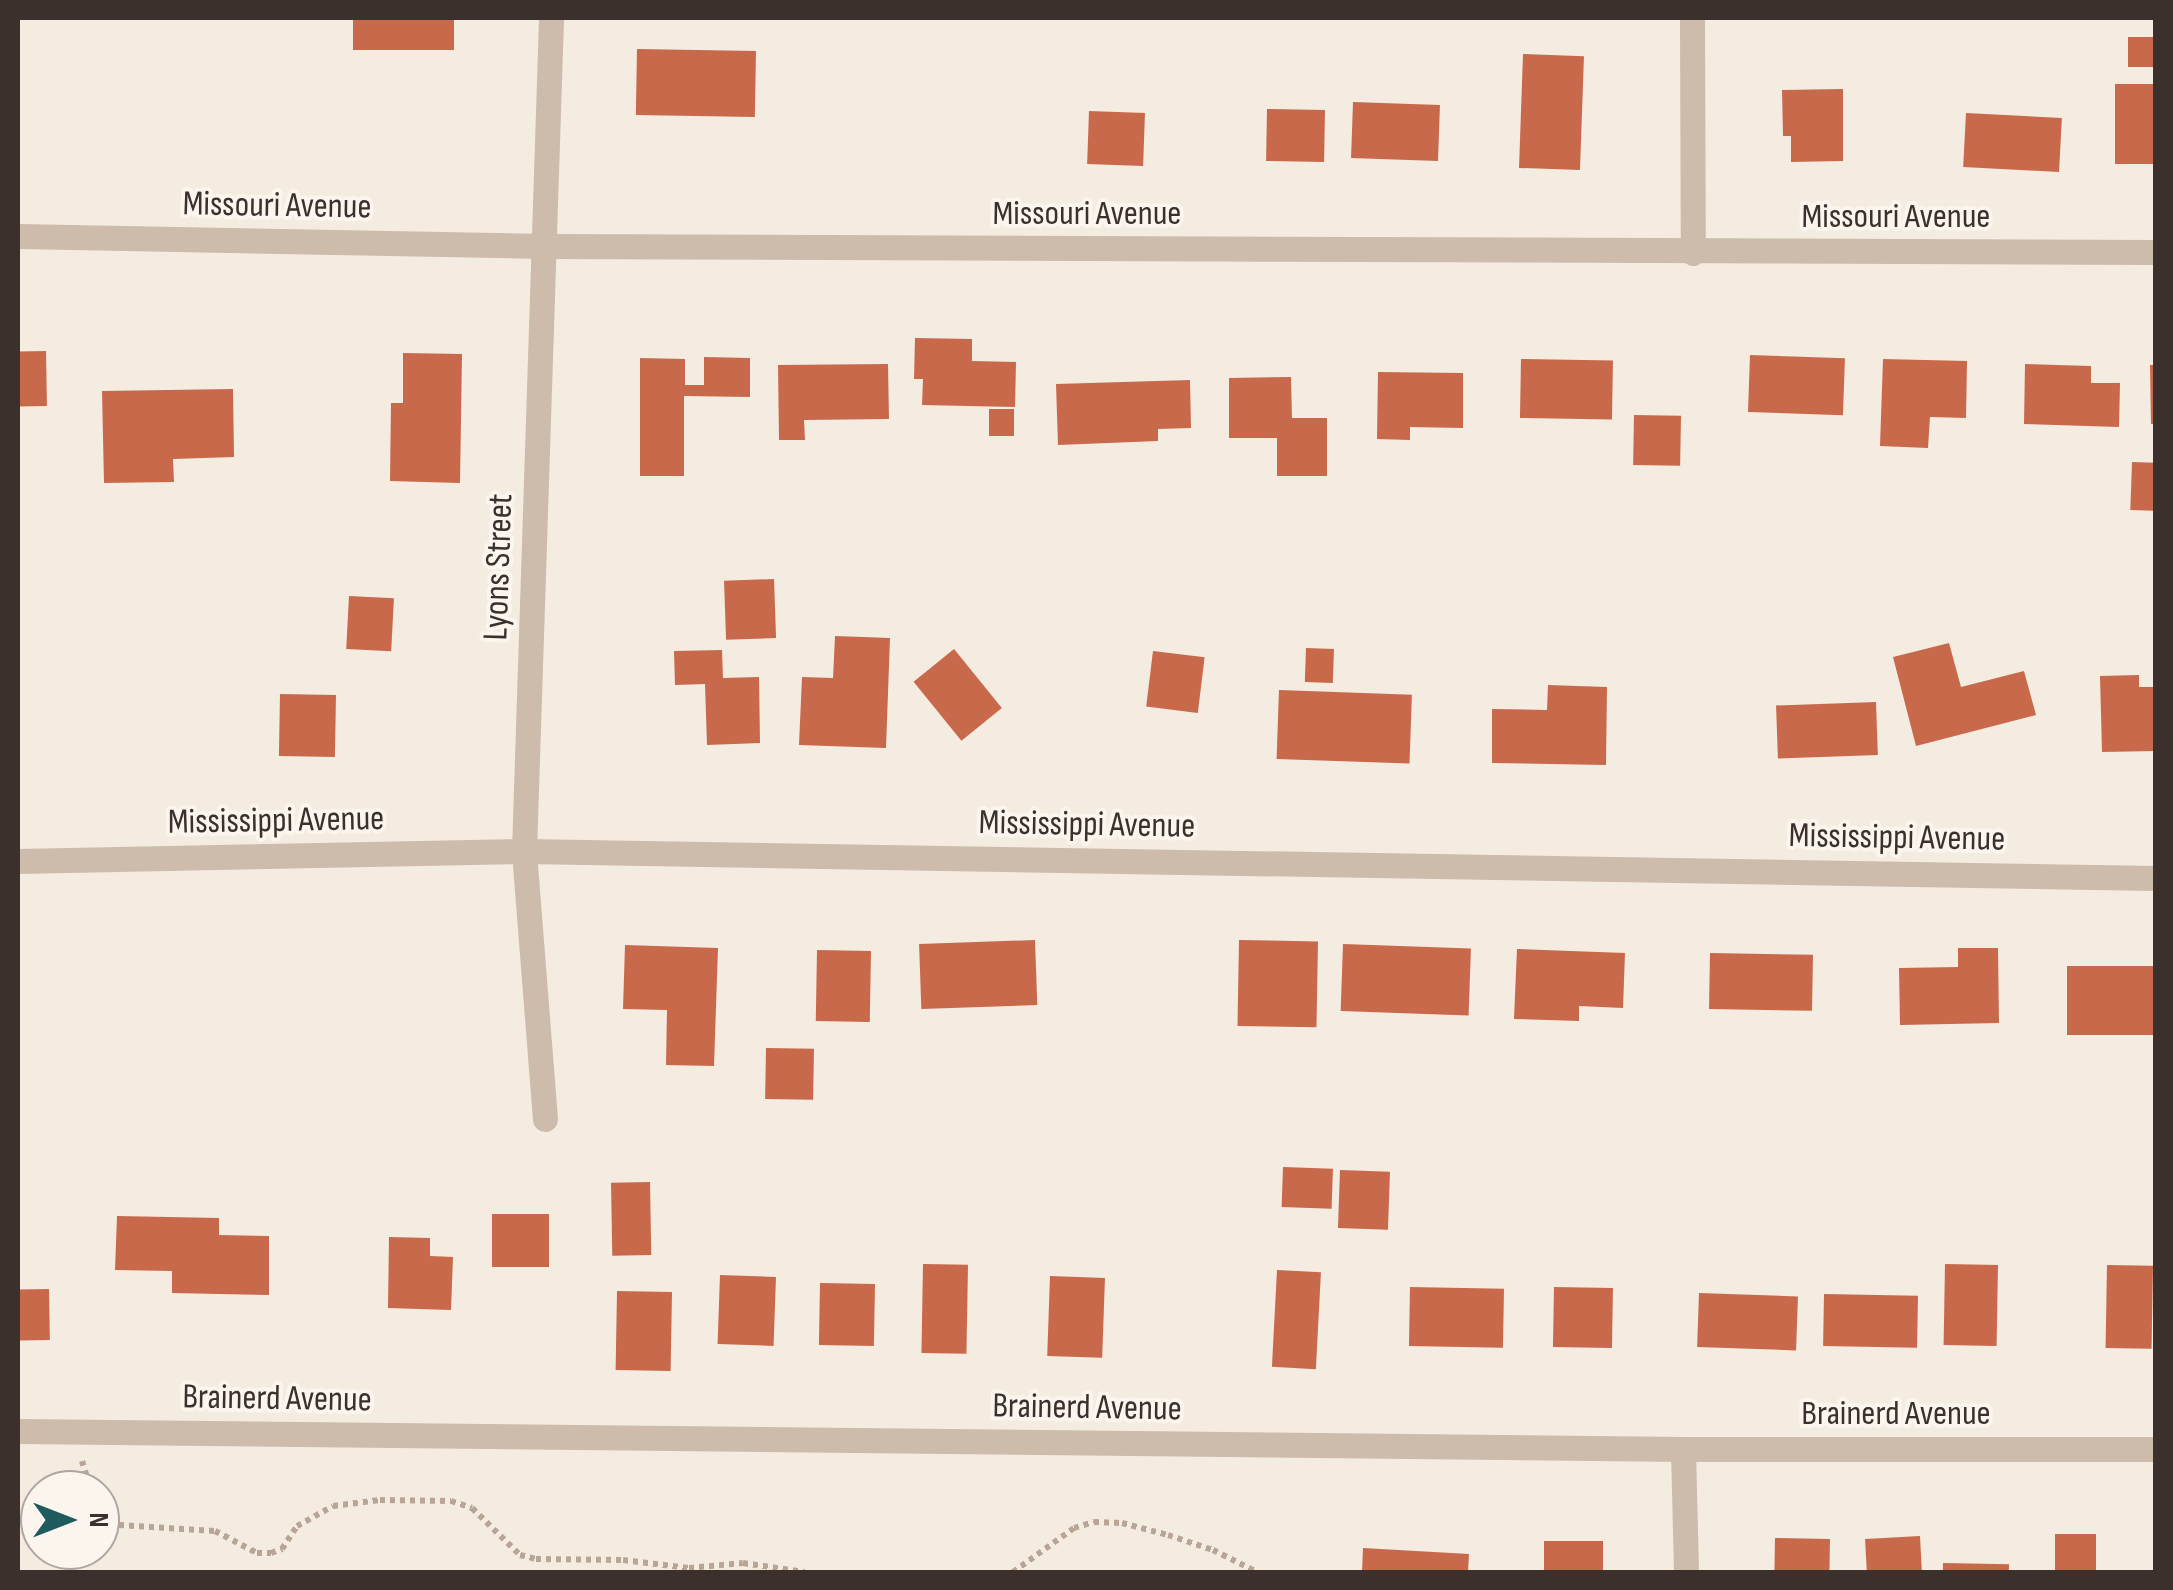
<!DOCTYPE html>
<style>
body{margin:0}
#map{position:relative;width:2173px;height:1590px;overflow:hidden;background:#f4ebe1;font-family:"Sofia Sans Condensed",sans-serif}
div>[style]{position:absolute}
.building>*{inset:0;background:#c8694b;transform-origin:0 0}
.path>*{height:6px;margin-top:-3px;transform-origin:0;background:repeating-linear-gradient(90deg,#b9a596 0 5px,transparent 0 10px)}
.minor>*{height:25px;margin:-12.5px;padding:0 12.5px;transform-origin:12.5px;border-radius:12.5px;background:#cdbbac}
span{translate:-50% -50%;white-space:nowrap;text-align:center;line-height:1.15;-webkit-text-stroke:8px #fbf5ee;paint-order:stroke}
.street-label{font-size:35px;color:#3b302b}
.frame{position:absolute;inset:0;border:20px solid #3b302b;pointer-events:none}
.north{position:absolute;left:20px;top:1470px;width:100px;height:100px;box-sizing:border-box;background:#fbf5ee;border:2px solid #aea6a0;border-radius:50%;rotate:90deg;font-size:28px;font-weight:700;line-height:40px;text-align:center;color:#3b302b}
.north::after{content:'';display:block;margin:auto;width:35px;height:45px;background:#1f5a5e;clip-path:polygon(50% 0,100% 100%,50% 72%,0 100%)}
</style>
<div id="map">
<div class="building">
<div style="left:353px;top:18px;width:101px;height:32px"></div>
<div style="left:2128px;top:37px;width:28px;height:30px"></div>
<div style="left:637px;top:49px;width:119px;height:66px;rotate:1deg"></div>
<div style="left:1523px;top:54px;width:61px;height:114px;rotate:2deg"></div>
<div style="left:2115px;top:84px;width:41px;height:80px"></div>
<div style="clip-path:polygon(1843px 89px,1843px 161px,1791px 162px,1791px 136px,1783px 136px,1782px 90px)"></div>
<div style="left:1353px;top:102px;width:87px;height:56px;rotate:2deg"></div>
<div style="left:1267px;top:109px;width:58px;height:52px;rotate:1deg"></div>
<div style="left:1089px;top:111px;width:56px;height:53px;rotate:2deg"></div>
<div style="left:1966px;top:113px;width:96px;height:54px;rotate:3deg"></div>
<div style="clip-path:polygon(915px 338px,972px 339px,972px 361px,1016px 362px,1015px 407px,922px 405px,923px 379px,914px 379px)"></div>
<div style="left:46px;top:351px;width:55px;height:28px;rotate:89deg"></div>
<div style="clip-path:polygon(403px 353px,462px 354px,460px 483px,390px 481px,391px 403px,403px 403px)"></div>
<div style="left:1750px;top:355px;width:95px;height:57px;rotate:2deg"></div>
<div style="clip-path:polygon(704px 357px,750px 358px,750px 397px,684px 396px,684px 476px,640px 476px,640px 358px,685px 359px,685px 385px,704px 385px)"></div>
<div style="left:1521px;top:359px;width:92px;height:59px;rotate:1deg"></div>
<div style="clip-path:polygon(1883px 359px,1967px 361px,1966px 418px,1930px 417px,1928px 448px,1880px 446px)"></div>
<div style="clip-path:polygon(888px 364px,889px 419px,804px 420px,805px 440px,779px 440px,778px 365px)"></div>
<div style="clip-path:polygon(2025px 364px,2091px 366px,2091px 383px,2120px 383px,2119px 427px,2024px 424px)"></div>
<div style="clip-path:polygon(2150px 365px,2156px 365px,2156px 424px,2151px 424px)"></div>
<div style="clip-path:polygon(1378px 372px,1463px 373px,1463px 428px,1410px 427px,1410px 440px,1377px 439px)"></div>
<div style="clip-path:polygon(1291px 377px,1292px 418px,1327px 418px,1327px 476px,1277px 476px,1277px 438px,1229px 438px,1229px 378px)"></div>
<div style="clip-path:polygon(1190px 380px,1191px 428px,1158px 429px,1158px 441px,1058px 445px,1056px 384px)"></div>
<div style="clip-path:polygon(233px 389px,234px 457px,173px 459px,174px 482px,104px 483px,102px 391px)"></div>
<div style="left:989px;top:409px;width:25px;height:27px"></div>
<div style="left:1634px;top:415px;width:47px;height:50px;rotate:1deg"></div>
<div style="left:2132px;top:462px;width:24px;height:48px;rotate:2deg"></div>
<div style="left:774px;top:579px;width:59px;height:50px;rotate:88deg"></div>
<div style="left:349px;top:596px;width:45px;height:53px;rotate:3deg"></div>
<div style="clip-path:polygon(835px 636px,890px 638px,886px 748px,799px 745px,802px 677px,833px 678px)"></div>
<div style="clip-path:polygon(1949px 643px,1961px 687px,2024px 671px,2036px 715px,1916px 746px,1893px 657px)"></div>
<div style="left:1306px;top:648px;width:28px;height:34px;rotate:2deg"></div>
<div style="left:954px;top:649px;width:76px;height:52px;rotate:51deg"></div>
<div style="clip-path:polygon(722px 650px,723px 678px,759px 677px,760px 743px,707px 745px,705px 684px,675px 685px,674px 651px)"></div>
<div style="left:1153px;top:651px;width:52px;height:56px;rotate:7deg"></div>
<div style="clip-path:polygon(2139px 675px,2139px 687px,2156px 687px,2156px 751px,2102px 752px,2100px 676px)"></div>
<div style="clip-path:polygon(1548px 685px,1607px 687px,1606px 765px,1492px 763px,1492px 709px,1547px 710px)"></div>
<div style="left:1279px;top:690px;width:133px;height:69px;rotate:2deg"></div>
<div style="left:280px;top:694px;width:56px;height:62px;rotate:1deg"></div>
<div style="left:1876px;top:702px;width:53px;height:100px;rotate:88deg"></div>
<div style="left:1035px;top:940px;width:65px;height:116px;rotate:88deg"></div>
<div style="left:1239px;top:940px;width:79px;height:86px;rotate:1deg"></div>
<div style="left:1343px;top:944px;width:128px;height:67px;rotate:2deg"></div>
<div style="clip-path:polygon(625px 945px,718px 948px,714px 1066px,666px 1065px,667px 1010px,623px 1009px)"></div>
<div style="clip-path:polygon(1958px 948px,1998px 948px,1999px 1023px,1900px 1025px,1899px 968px,1958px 967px)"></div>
<div style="clip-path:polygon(1517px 949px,1625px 953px,1623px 1008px,1579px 1006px,1579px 1021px,1514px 1019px)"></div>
<div style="left:817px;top:950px;width:54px;height:71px;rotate:1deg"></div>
<div style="left:1710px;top:953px;width:103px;height:56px;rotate:1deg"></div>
<div style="left:2156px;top:966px;width:69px;height:89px;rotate:90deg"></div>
<div style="left:766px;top:1048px;width:48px;height:51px;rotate:1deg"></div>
<div style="left:1283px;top:1167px;width:50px;height:40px;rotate:2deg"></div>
<div style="left:1340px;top:1170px;width:50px;height:58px;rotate:2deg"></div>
<div style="left:650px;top:1182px;width:73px;height:39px;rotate:89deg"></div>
<div style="left:549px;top:1214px;width:53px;height:57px;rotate:90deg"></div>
<div style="clip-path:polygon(117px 1216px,219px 1218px,219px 1235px,269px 1236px,269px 1295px,172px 1293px,172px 1271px,115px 1270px)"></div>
<div style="clip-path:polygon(389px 1237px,430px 1238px,430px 1256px,453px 1257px,451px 1310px,388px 1308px)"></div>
<div style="left:923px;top:1264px;width:45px;height:89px;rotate:1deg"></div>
<div style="left:1945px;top:1264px;width:53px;height:81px;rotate:1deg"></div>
<div style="left:2107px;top:1265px;width:46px;height:83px;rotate:1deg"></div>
<div style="left:1277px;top:1270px;width:44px;height:97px;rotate:3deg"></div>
<div style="left:720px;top:1275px;width:56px;height:69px;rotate:2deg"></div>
<div style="left:1050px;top:1276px;width:55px;height:80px;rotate:2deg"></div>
<div style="left:820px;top:1283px;width:55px;height:62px;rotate:1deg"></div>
<div style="left:1410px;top:1287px;width:94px;height:59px;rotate:1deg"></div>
<div style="left:1554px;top:1287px;width:59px;height:60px;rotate:1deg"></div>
<div style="left:49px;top:1289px;width:51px;height:31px;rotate:89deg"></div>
<div style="left:617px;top:1291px;width:55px;height:79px;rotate:1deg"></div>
<div style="left:1699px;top:1293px;width:99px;height:54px;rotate:2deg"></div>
<div style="left:1824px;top:1294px;width:94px;height:52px;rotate:1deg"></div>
<div style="left:2055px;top:1534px;width:41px;height:38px"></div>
<div style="left:1920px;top:1536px;width:36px;height:55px;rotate:87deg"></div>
<div style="left:1775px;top:1538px;width:55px;height:34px;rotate:1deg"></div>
<div style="left:1544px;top:1541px;width:59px;height:31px"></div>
<div style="clip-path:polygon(1363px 1548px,1469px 1554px,1468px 1572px,1362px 1572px)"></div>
<div style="left:1943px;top:1563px;width:66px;height:9px;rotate:1deg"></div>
</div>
<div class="path">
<div style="left:82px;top:1461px;width:30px;rotate:73deg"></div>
<div style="left:100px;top:1514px;width:22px;rotate:30deg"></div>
<div style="left:119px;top:1525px;width:96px;rotate:3.6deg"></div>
<div style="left:215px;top:1531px;width:47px;rotate:27.6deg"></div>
<div style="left:257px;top:1553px;width:14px"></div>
<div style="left:271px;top:1553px;width:12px;rotate:-20deg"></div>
<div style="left:282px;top:1549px;width:27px;rotate:-57deg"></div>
<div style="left:297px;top:1526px;width:41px;rotate:-29.1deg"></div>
<div style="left:333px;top:1506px;width:47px;rotate:-7.3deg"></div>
<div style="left:380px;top:1500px;width:71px;rotate:0.8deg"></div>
<div style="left:451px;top:1501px;width:22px;rotate:18deg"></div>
<div style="left:472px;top:1508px;width:67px;rotate:44.4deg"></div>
<div style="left:520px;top:1555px;width:16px;rotate:14deg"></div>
<div style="left:536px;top:1559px;width:87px;rotate:0.7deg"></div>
<div style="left:623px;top:1560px;width:66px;rotate:6.9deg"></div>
<div style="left:689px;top:1568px;width:54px;rotate:-5.3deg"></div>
<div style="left:743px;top:1563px;width:62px;rotate:8.4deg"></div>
<div style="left:1013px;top:1572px;width:75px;rotate:-35.8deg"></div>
<div style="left:1074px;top:1528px;width:21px;rotate:-17deg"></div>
<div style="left:1094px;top:1522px;width:28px;rotate:2deg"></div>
<div style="left:1122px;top:1523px;width:48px;rotate:14.6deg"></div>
<div style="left:1168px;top:1535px;width:47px;rotate:18.4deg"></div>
<div style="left:1213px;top:1550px;width:49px;rotate:26.6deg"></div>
</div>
<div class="minor">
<div style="left:1692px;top:18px;width:235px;rotate:89.8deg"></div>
<div style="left:18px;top:236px;width:527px;rotate:1.09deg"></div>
<div style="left:545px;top:246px;width:1611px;rotate:0.21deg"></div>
<div style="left:18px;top:861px;width:506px;rotate:-1.13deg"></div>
<div style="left:524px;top:851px;width:1632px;rotate:0.95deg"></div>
<div style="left:545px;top:1119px;width:269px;rotate:-94.5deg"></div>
<div style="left:524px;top:851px;width:833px;rotate:-88.14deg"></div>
<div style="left:18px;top:1431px;width:1665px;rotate:0.62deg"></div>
<div style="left:1683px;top:1449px;width:473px"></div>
<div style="left:1683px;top:1449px;width:123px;rotate:88.6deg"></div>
</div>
<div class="street-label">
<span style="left:277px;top:206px;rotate:1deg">Missouri Avenue</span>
<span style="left:1087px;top:214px">Missouri Avenue</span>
<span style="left:1896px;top:217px">Missouri Avenue</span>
<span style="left:499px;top:567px;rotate:-88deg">Lyons Street</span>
<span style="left:276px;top:821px;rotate:-1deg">Mississippi Avenue</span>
<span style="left:1087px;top:825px;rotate:1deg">Mississippi Avenue</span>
<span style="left:1897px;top:838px;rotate:1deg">Mississippi Avenue</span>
<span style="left:277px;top:1399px;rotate:1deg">Brainerd Avenue</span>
<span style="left:1087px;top:1408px;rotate:1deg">Brainerd Avenue</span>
<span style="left:1896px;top:1414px">Brainerd Avenue</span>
</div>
<div class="frame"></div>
<div class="north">N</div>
</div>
